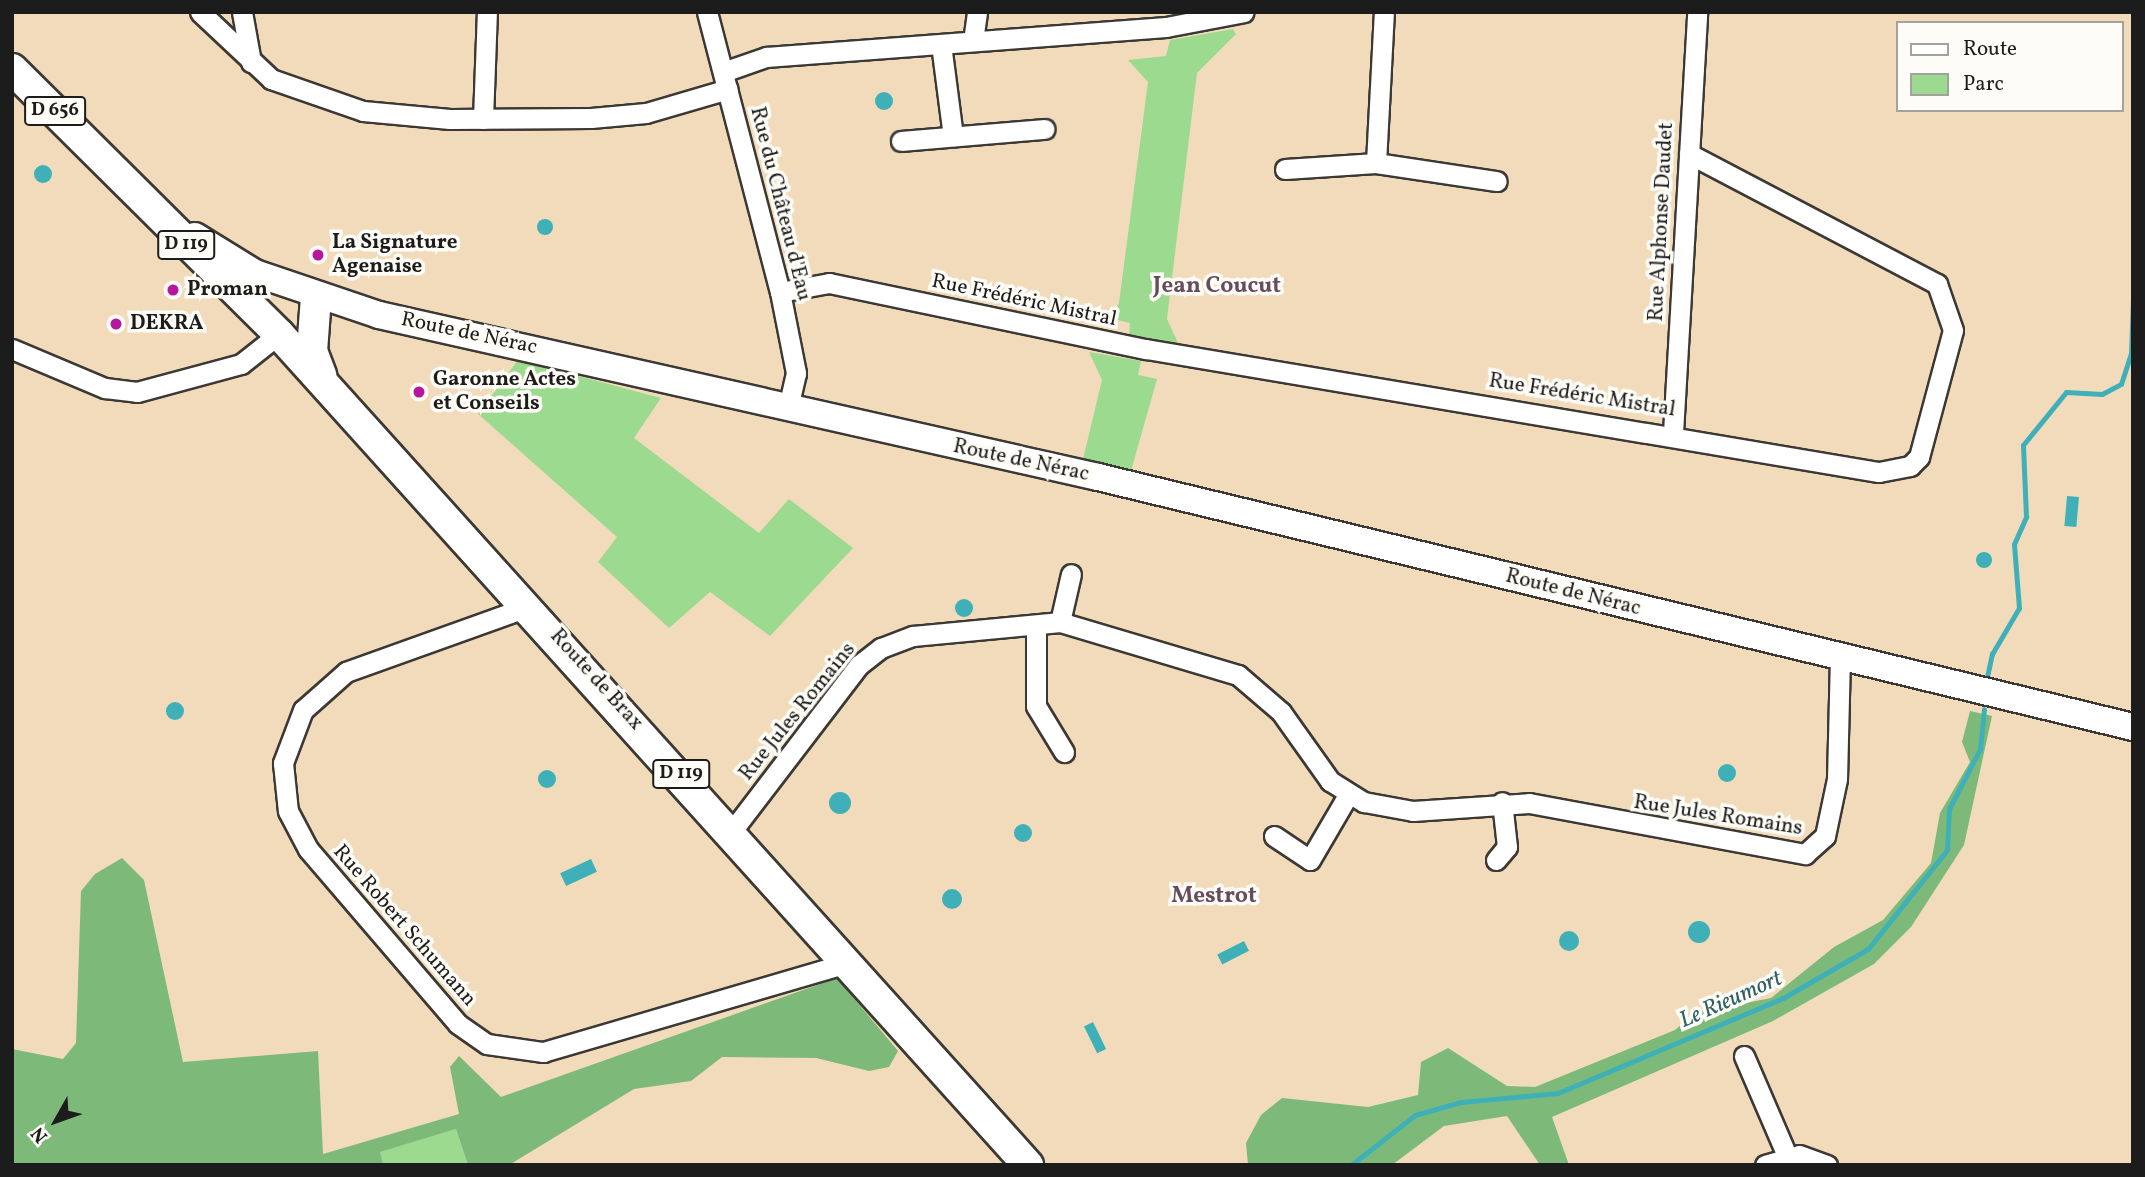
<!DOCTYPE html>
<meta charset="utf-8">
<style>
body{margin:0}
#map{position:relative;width:2145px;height:1177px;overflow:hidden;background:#f2dbbb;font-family:Vollkorn,serif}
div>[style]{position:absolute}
.green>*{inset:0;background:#9cda8f}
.forest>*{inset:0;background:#7dba7a}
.water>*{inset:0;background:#3fb0b8;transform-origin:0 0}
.round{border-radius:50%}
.stream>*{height:5px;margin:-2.5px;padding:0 2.5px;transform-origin:2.5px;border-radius:2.5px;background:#3fb0b8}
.roads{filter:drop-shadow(2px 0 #3c3934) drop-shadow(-2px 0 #3c3934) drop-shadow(0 2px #3c3934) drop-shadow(0 -2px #3c3934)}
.minor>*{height:19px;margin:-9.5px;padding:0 9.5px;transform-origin:9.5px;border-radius:9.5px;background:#fff}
.secondary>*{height:26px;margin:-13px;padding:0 13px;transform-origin:13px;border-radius:13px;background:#fff}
.primary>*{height:30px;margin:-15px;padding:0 15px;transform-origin:15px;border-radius:15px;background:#fff}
.dots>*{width:19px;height:19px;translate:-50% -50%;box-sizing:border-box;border:4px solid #fdfcf7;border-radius:50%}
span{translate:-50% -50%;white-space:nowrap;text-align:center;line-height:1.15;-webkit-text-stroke:7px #fdfcf7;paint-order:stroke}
.shield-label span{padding:2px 5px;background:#fdfcf7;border:2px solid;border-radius:5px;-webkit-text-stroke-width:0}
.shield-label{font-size:19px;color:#1c1c1c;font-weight:700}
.street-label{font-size:21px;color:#1c1c1c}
.poi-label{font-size:21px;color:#1c1c1c;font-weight:700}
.left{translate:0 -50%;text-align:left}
.neighbourhood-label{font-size:23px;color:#654d5e;font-weight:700}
.water-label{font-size:23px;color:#2c5f62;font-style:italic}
.frame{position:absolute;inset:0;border:14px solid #1c1c1c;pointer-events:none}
.legend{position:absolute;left:1896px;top:21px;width:228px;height:91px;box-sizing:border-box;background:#fdfcf7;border:2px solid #a3a29f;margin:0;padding:9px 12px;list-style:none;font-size:21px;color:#1c1c1c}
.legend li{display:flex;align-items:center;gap:14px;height:35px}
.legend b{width:35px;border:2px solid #a3a29f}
.north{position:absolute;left:21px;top:1086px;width:70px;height:70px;-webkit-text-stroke:5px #fdfcf7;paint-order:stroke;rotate:230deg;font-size:19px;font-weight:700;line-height:28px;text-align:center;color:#1c1c1c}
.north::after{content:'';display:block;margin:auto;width:24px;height:32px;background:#1c1c1c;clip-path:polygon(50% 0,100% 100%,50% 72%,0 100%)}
</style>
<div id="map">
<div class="green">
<div style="clip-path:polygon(1233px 29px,1236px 34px,1197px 73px,1167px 319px,1178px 343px,1129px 335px,1130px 323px,1109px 318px,1119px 303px,1148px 82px,1128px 60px,1166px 56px,1170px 40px)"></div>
<div style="clip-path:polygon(1089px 352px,1141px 361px,1138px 375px,1157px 379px,1131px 471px,1083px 459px,1102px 380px)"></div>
<div style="clip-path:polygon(518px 360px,661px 398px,634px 438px,759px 533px,789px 499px,853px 548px,770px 636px,710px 592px,669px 628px,598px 562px,617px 537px,478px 414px)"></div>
<div style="clip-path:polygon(456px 1129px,468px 1165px,383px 1165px,379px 1152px)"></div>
</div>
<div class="forest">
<div style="clip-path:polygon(1970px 711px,1992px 716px,1964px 845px,1911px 927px,1874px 964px,1773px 1021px,1552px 1117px,1569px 1165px,1540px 1165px,1507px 1116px,1444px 1126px,1392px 1165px,1248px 1165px,1246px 1143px,1261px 1115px,1282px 1098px,1368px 1107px,1418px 1095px,1421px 1062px,1448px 1048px,1507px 1086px,1535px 1087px,1675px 1030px,1695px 1013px,1771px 998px,1834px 947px,1883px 920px,1931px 863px,1940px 813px,1970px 762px,1962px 742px)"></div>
<div style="clip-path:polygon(122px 858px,144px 880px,183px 1062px,318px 1051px,323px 1154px,459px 1114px,450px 1067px,459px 1056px,501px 1097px,837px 978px,898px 1051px,889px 1067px,869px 1071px,816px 1058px,722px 1057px,691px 1081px,634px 1089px,509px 1165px,468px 1165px,456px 1129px,380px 1152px,383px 1165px,12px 1165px,12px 1049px,63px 1059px,76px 1043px,81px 891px,95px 874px)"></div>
</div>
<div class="water">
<div class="round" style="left:875px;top:92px;width:18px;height:18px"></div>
<div class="round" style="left:34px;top:165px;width:18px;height:18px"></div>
<div class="round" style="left:537px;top:219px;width:16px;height:16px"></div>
<div style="left:2067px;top:496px;width:12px;height:30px;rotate:5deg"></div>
<div class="round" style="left:1976px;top:552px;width:16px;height:16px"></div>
<div class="round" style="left:955px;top:599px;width:18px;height:18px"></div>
<div class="round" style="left:166px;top:702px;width:18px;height:18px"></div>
<div class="round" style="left:1718px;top:764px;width:18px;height:18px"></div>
<div class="round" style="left:538px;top:770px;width:18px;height:18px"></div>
<div class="round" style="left:829px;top:792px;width:22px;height:22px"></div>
<div class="round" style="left:1014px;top:824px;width:18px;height:18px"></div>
<div style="left:591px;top:859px;width:14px;height:34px;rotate:65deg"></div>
<div class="round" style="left:942px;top:889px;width:20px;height:20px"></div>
<div class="round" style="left:1688px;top:921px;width:22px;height:22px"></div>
<div class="round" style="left:1559px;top:931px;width:20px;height:20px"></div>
<div style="left:1244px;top:941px;width:11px;height:30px;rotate:63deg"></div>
<div style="left:1093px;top:1022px;width:30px;height:10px;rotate:64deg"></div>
</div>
<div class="stream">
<div style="left:1987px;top:677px;width:24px;rotate:-78deg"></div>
<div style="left:1992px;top:654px;width:53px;rotate:-59.6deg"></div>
<div style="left:2019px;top:608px;width:64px;rotate:-94.5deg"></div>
<div style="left:2014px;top:544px;width:30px;rotate:-66deg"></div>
<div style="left:2026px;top:517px;width:72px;rotate:-92.4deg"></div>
<div style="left:2023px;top:445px;width:68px;rotate:-50.9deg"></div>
<div style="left:2066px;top:392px;width:36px;rotate:3deg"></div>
<div style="left:2102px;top:394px;width:21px;rotate:-28deg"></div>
<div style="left:2121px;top:384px;width:32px;rotate:-72deg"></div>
<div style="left:2131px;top:354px;width:54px;rotate:-87.9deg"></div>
<div style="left:1351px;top:1165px;width:81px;rotate:-38deg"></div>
<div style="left:1415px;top:1115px;width:48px;rotate:-15.8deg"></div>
<div style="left:1461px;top:1102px;width:97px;rotate:-5.3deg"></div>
<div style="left:1558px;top:1093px;width:244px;rotate:-22.9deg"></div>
<div style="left:1783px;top:998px;width:98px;rotate:-30deg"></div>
<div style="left:1868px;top:949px;width:127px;rotate:-51.4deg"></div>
<div style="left:1947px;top:850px;width:41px;rotate:-87.2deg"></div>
<div style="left:1949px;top:809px;width:68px;rotate:-62.7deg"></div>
<div style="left:1980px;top:749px;width:40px;rotate:-84.3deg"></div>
</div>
<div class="roads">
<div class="minor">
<div style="left:200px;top:12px;width:98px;rotate:43.3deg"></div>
<div style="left:271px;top:79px;width:97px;rotate:19.2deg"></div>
<div style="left:363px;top:111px;width:87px;rotate:5.3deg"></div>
<div style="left:450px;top:119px;width:141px;rotate:-0.4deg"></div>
<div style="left:591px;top:118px;width:55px;rotate:-5.2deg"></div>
<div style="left:646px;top:113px;width:85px;rotate:-16.3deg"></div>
<div style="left:242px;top:12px;width:51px;rotate:79.8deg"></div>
<div style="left:707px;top:12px;width:289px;rotate:75.4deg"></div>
<div style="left:780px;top:292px;width:83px;rotate:78.8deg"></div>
<div style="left:796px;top:373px;width:37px;rotate:103deg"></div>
<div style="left:973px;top:41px;width:29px;rotate:-82deg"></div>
<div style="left:941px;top:44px;width:93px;rotate:82.6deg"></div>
<div style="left:723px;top:72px;width:46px;rotate:-19.2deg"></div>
<div style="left:766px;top:57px;width:401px;rotate:-4.3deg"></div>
<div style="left:1166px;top:27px;width:79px;rotate:-10.9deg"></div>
<div style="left:483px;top:119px;width:107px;rotate:-87.9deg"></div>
<div style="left:901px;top:141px;width:144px;rotate:-4.8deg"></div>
<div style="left:1376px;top:163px;width:151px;rotate:-87deg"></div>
<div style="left:1285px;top:169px;width:91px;rotate:-3.8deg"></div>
<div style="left:1376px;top:163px;width:122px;rotate:8.5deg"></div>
<div style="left:780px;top:292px;width:50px;rotate:-10.4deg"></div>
<div style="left:829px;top:283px;width:324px;rotate:11.8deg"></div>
<div style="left:1146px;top:349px;width:743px;rotate:9.53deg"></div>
<div style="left:1879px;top:472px;width:32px;rotate:-11deg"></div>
<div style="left:1910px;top:466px;width:13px;rotate:-45deg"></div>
<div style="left:1919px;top:457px;width:131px;rotate:-75deg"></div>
<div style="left:1953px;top:330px;width:49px;rotate:-109.2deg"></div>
<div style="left:1937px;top:284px;width:280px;rotate:-152.3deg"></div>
<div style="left:12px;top:349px;width:101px;rotate:22.8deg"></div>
<div style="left:105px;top:388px;width:32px;rotate:7deg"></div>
<div style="left:137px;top:392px;width:108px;rotate:-15.1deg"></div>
<div style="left:241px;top:364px;width:48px;rotate:-38.3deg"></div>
<div style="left:1673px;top:433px;width:422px;rotate:-86.7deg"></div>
<div style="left:530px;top:606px;width:195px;rotate:160.3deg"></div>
<div style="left:346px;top:672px;width:57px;rotate:138.5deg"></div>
<div style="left:303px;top:710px;width:57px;rotate:110.7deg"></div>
<div style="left:283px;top:763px;width:48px;rotate:84.1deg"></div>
<div style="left:288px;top:811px;width:43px;rotate:62.2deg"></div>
<div style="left:308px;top:849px;width:230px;rotate:49.4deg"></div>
<div style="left:458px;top:1024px;width:35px;rotate:35deg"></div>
<div style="left:487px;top:1044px;width:57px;rotate:8.1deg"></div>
<div style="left:543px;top:1052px;width:320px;rotate:-16.3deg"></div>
<div style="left:1060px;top:622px;width:49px;rotate:-77.1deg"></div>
<div style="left:1036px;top:626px;width:80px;rotate:90deg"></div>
<div style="left:1036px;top:706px;width:54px;rotate:58.7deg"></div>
<div style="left:732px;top:831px;width:209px;rotate:-52.6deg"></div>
<div style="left:859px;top:665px;width:28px;rotate:-38deg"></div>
<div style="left:881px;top:648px;width:34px;rotate:-21deg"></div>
<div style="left:913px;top:636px;width:148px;rotate:-5.4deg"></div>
<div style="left:1060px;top:622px;width:186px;rotate:16.6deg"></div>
<div style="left:1238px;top:675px;width:57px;rotate:40.7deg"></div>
<div style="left:1281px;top:712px;width:85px;rotate:54.6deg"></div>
<div style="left:1330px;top:781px;width:40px;rotate:32deg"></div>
<div style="left:1364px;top:802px;width:50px;rotate:10.4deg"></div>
<div style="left:1413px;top:811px;width:116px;rotate:-3.9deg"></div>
<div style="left:1529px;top:803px;width:281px;rotate:10.5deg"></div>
<div style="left:1805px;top:854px;width:27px;rotate:-42deg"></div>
<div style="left:1825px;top:836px;width:58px;rotate:-78.1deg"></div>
<div style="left:1837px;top:779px;width:121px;rotate:-88.6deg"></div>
<div style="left:1274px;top:836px;width:43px;rotate:33.7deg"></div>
<div style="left:1310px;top:860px;width:75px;rotate:-59.7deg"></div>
<div style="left:1496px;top:860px;width:17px;rotate:-50deg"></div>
<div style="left:1507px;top:847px;width:45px;rotate:-96.3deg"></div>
<div style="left:1744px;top:1056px;width:109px;rotate:66.7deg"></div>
<div style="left:1765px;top:1165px;width:35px;rotate:-16deg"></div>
<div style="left:1799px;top:1155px;width:30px;rotate:20deg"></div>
</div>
<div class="secondary">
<div style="left:195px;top:236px;width:70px;rotate:31.7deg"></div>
<div style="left:255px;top:273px;width:131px;rotate:18.7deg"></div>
<div style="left:379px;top:315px;width:737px;rotate:12.7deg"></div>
<div style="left:1098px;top:477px;width:1065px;rotate:13.58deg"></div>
</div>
<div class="primary">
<div style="left:12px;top:69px;width:376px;rotate:44.8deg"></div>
<div style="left:279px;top:334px;width:1119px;rotate:47.97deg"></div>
<div style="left:316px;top:297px;width:54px;rotate:94.2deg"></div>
<div style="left:312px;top:351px;width:26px;rotate:69deg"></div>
</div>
</div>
<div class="dots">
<div style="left:318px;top:255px;background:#b5179e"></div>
<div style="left:173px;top:290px;background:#b5179e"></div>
<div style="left:116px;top:324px;background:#b5179e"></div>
<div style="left:419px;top:392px;background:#b5179e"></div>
</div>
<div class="shield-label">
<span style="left:55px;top:111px">D 656</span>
<span style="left:186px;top:245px">D 119</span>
<span style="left:681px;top:774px">D 119</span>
</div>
<div class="street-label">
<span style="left:780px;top:204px;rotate:76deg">Rue du Château d'Eau</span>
<span style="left:1662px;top:222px;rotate:-87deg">Rue Alphonse Daudet</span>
<span style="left:1024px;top:301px;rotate:12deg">Rue Frédéric Mistral</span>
<span style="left:469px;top:334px;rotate:12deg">Route de Nérac</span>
<span style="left:1582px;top:396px;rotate:9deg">Rue Frédéric Mistral</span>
<span style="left:1021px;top:461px;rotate:12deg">Route de Nérac</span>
<span style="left:1573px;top:593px;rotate:14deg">Route de Nérac</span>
<span style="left:596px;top:680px;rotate:48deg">Route de Brax</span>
<span style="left:798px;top:712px;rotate:-51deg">Rue Jules Romains</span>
<span style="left:1718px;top:816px;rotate:9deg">Rue Jules Romains</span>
<span style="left:404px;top:926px;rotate:49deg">Rue Robert Schumann</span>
</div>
<div class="poi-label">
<span class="left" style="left:332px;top:255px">La Signature<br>Agenaise</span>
<span class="left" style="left:187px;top:290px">Proman</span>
<span class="left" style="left:130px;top:324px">DEKRA</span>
<span class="left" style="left:433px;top:392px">Garonne Actes<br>et Conseils</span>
</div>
<div class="neighbourhood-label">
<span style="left:1217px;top:286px">Jean Coucut</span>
<span style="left:1214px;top:896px">Mestrot</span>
</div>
<div class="water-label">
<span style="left:1731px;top:1000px;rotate:-24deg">Le Rieumort</span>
</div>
<div class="frame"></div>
<ul class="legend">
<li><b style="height:9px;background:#fff"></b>Route</li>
<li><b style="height:19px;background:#9cda8f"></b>Parc</li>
</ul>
<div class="north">N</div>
</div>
